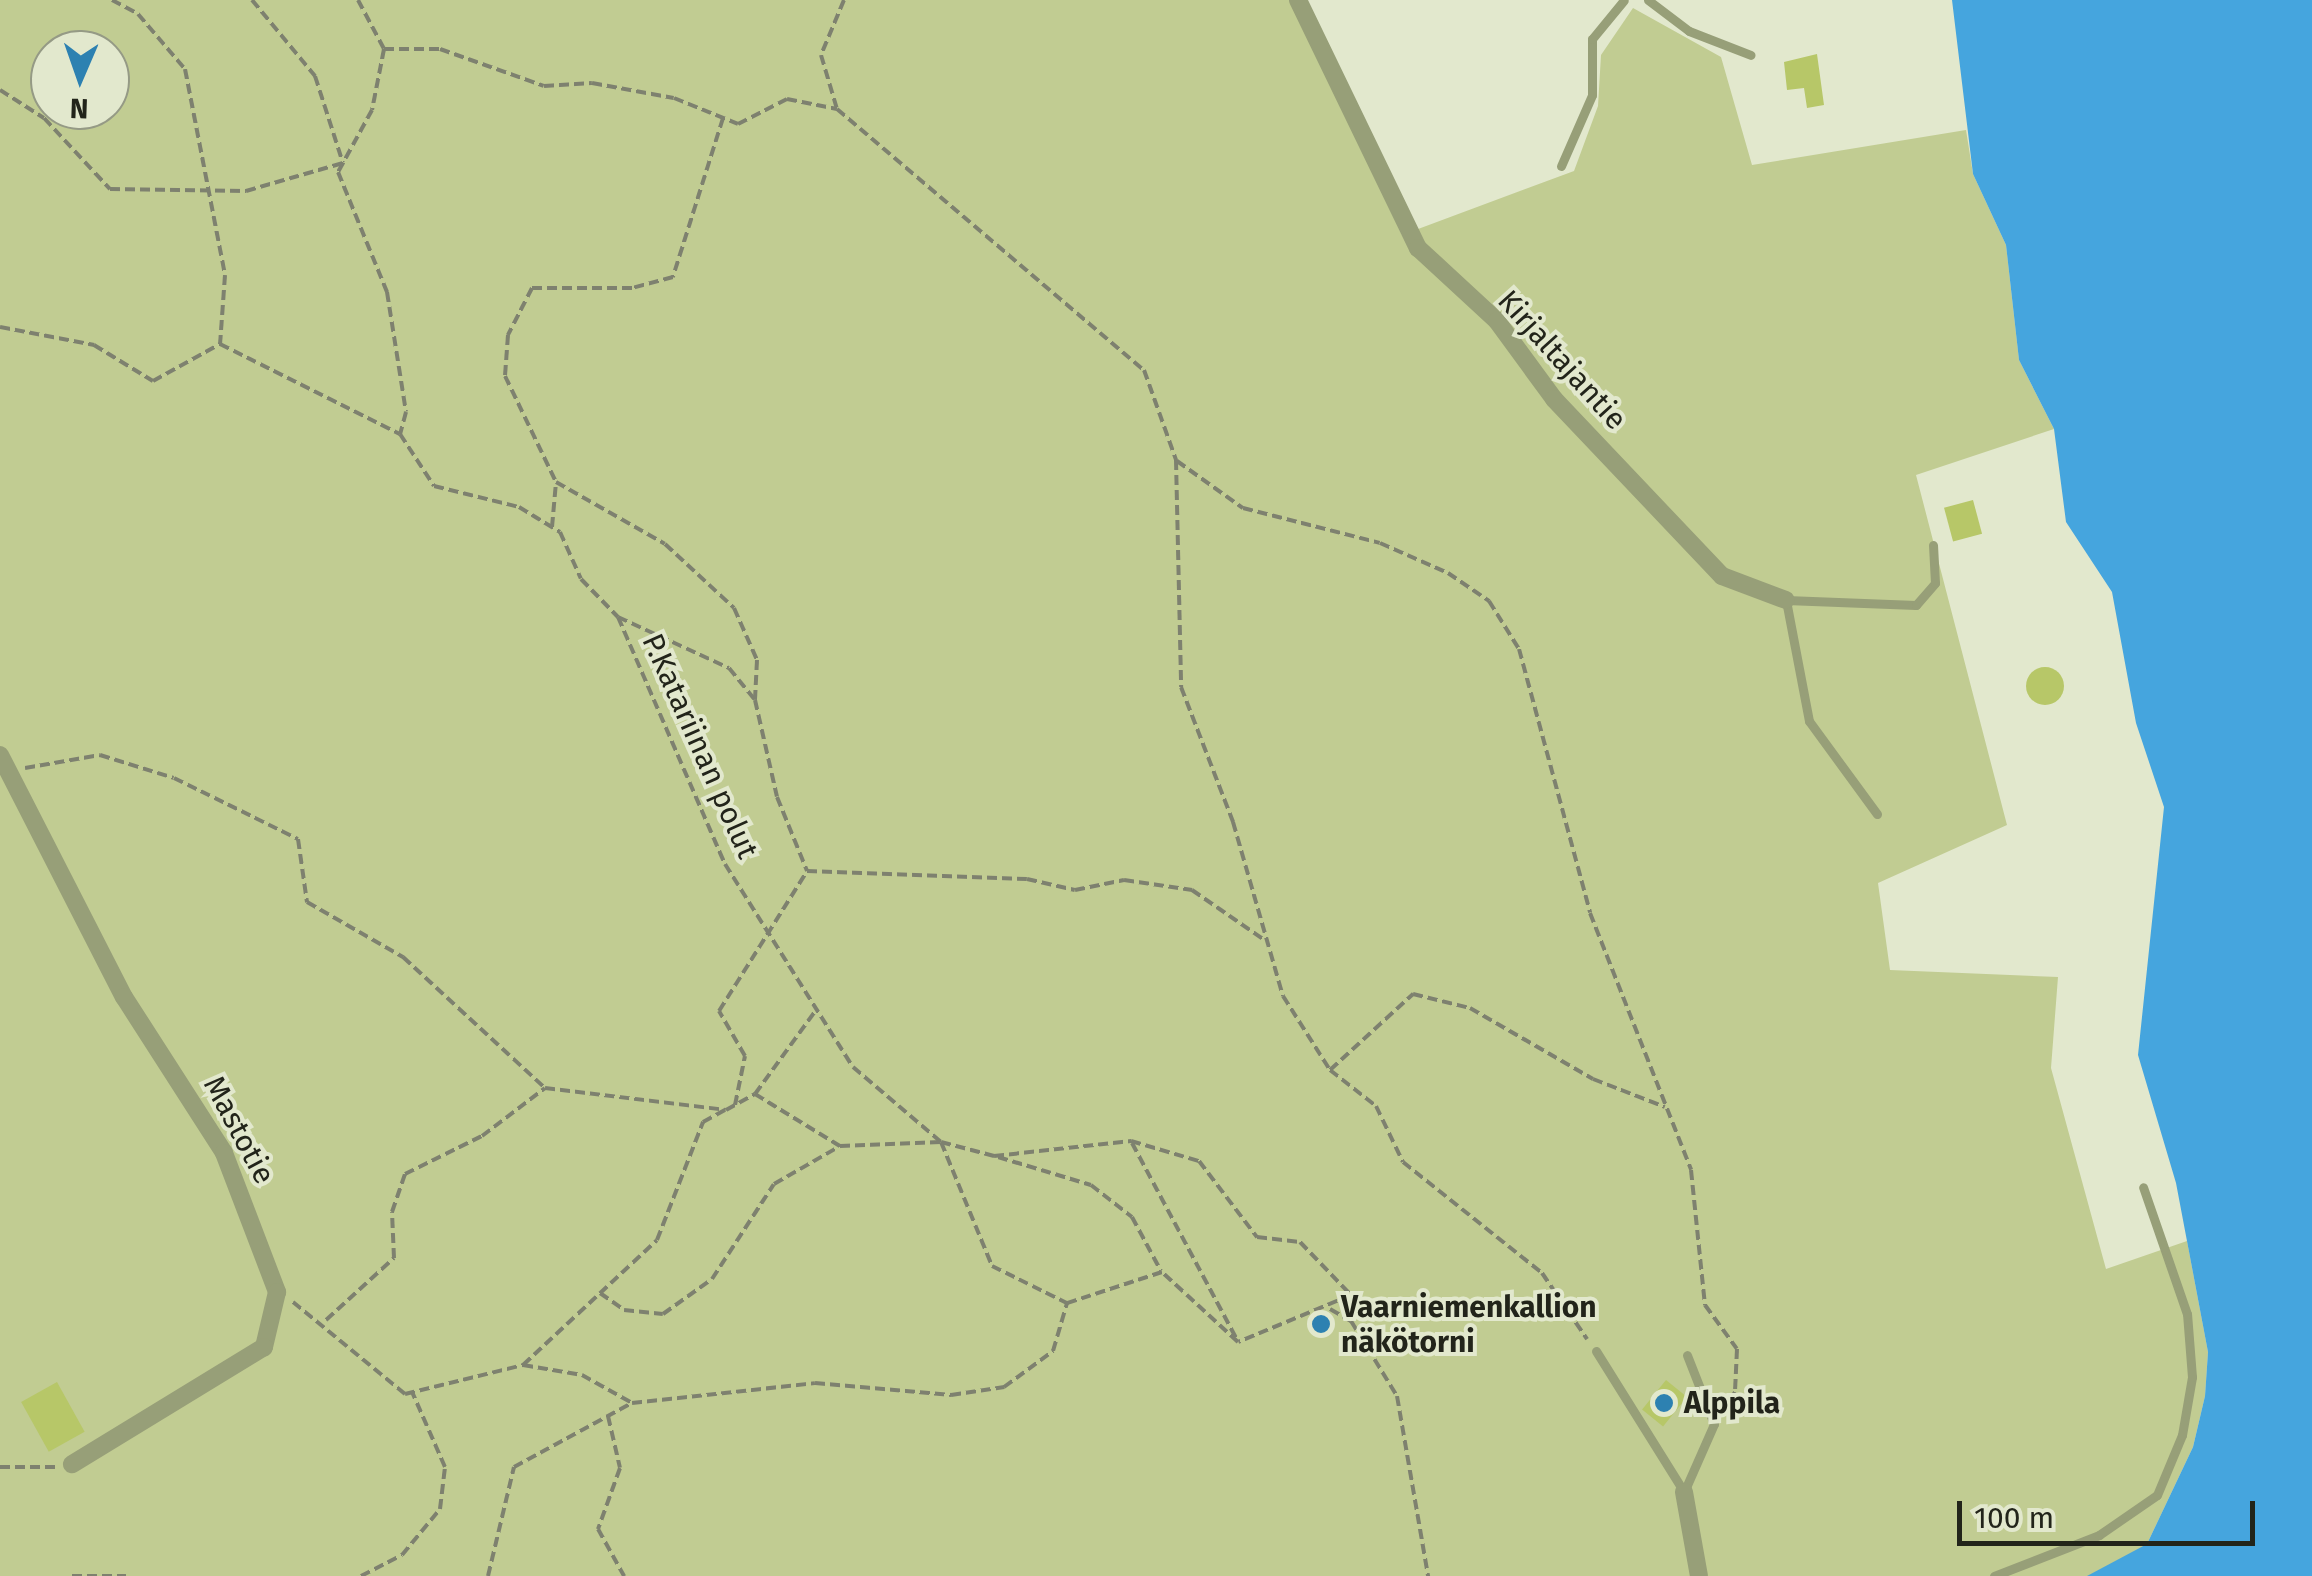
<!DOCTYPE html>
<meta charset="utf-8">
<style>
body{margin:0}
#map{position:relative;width:2312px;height:1576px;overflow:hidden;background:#e2e8cd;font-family:"Fira Sans",sans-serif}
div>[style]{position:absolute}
.green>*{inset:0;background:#c1cc92}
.water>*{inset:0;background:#45a5de}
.building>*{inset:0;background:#b7c768;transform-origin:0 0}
.round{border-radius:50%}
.path>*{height:4px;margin-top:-2px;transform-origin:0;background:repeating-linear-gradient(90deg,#7e816f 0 10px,transparent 0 15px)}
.lane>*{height:9px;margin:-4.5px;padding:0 4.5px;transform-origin:4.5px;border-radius:4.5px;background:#979f78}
.street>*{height:18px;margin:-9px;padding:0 9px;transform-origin:9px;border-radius:9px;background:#979f78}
.dots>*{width:28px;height:28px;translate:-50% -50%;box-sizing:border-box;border:5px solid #e2e8cd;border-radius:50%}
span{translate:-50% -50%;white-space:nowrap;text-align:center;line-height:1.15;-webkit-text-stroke:8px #e2e8cd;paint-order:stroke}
.street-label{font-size:30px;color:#22241a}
.poi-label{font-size:30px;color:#22241a;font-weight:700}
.left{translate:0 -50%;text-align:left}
.north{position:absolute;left:30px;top:30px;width:100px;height:100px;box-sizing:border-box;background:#e2e8cd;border:2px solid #959a85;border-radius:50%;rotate:182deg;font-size:28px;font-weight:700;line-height:40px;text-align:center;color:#22241a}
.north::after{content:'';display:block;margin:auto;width:35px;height:45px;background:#2d81b1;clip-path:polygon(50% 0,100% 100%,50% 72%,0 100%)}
.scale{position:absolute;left:1957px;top:1501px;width:298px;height:45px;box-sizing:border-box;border:5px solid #22241a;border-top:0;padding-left:12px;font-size:30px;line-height:35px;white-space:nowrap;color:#22241a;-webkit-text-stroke:8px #e2e8cd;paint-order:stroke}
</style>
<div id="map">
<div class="green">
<div style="clip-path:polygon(evenodd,0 0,1291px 0,1402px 235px,1574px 171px,1598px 106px,1601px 55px,1633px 8px,1721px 57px,1752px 165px,1966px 130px,1973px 174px,2006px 245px,2019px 360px,2054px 429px,1916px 475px,2007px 825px,1878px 883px,1890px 970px,2058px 977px,2051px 1068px,2106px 1269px,2187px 1241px,2208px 1352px,2205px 1396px,2193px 1447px,2147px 1544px,2111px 1576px,0 1576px,0 0,50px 50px,110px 50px,110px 110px,50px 110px,50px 50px)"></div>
</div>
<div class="water">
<div style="clip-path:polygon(1952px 0,2312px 0,2312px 1576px,2087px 1576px,2147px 1544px,2193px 1447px,2205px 1396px,2208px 1352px,2176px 1183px,2138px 1055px,2164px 807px,2136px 723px,2112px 592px,2066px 522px,2054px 429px,2019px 360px,2006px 245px,1973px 174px)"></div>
</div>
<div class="building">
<div style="clip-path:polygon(1817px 54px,1824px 105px,1807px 108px,1804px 88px,1787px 90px,1784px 62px)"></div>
<div style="left:1973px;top:500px;width:35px;height:30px;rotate:75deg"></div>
<div class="round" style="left:2026px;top:667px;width:38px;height:38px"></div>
<div style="left:1666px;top:1380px;width:27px;height:38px;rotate:39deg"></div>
<div style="left:57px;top:1382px;width:57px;height:41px;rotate:61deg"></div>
</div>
<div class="path">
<div style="left:112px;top:0;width:30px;rotate:28deg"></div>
<div style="left:138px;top:14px;width:72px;rotate:49.5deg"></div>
<div style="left:185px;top:69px;width:210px;rotate:79deg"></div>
<div style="left:225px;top:275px;width:69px;rotate:94.1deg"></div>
<div style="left:252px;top:0;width:99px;rotate:50.3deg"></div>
<div style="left:315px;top:76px;width:91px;rotate:72.2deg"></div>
<div style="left:358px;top:0;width:55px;rotate:62deg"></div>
<div style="left:384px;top:49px;width:62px;rotate:101.1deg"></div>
<div style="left:372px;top:110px;width:71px;rotate:118.7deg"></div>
<div style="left:338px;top:172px;width:130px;rotate:67.8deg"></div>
<div style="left:387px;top:292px;width:121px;rotate:81deg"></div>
<div style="left:406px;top:412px;width:23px;rotate:105deg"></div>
<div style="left:844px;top:0;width:60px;rotate:112.7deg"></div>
<div style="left:821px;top:55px;width:56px;rotate:73.5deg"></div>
<div style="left:837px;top:109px;width:403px;rotate:40.4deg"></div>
<div style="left:1144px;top:370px;width:96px;rotate:70.4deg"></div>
<div style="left:1176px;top:460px;width:227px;rotate:88.7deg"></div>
<div style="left:1181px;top:687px;width:145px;rotate:68.9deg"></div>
<div style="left:1233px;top:822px;width:181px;rotate:74deg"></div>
<div style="left:1283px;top:996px;width:88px;rotate:57.6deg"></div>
<div style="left:1330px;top:1070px;width:58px;rotate:38deg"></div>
<div style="left:1376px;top:1106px;width:62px;rotate:64.3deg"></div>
<div style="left:1403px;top:1162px;width:178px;rotate:38.6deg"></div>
<div style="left:1542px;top:1273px;width:80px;rotate:55.7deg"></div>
<div style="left:384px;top:49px;width:56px"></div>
<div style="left:440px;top:49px;width:110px;rotate:19.6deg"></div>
<div style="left:544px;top:86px;width:48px;rotate:-3.6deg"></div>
<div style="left:592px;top:83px;width:83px;rotate:10.4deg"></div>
<div style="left:674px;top:98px;width:69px;rotate:22.1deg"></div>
<div style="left:738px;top:124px;width:55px;rotate:-27deg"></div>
<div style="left:787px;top:99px;width:51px;rotate:11.3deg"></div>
<div style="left:0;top:90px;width:52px;rotate:32.5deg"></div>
<div style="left:44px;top:118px;width:97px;rotate:47.1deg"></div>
<div style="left:110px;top:189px;width:136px;rotate:0.8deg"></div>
<div style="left:246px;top:191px;width:101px;rotate:-16.1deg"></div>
<div style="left:723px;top:118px;width:167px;rotate:107.5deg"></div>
<div style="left:673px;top:277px;width:42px;rotate:165deg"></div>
<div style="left:632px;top:288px;width:100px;rotate:180deg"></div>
<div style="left:532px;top:288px;width:53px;rotate:117.1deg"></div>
<div style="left:508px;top:335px;width:41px;rotate:94.2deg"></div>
<div style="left:505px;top:376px;width:118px;rotate:64.3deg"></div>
<div style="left:556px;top:482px;width:125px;rotate:29.6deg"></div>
<div style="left:665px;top:544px;width:94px;rotate:42.8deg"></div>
<div style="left:734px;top:608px;width:57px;rotate:66.1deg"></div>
<div style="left:757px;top:660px;width:40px;rotate:92.9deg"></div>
<div style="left:755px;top:700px;width:99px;rotate:77.2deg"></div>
<div style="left:777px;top:797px;width:80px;rotate:67.9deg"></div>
<div style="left:0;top:327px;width:96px;rotate:10.8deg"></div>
<div style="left:94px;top:345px;width:69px;rotate:31.4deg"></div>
<div style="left:153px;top:381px;width:77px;rotate:-28.9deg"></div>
<div style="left:220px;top:344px;width:201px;rotate:26.6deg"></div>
<div style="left:400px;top:434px;width:62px;rotate:56.8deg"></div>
<div style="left:434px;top:486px;width:88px;rotate:13.9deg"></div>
<div style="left:519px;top:507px;width:48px;rotate:31.4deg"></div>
<div style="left:560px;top:532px;width:51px;rotate:65.9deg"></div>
<div style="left:581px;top:579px;width:53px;rotate:45.8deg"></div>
<div style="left:618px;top:617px;width:269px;rotate:66.6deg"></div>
<div style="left:725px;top:864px;width:240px;rotate:57.8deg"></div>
<div style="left:853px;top:1067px;width:116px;rotate:40.4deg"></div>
<div style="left:941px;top:1142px;width:55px;rotate:14.8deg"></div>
<div style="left:994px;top:1156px;width:138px;rotate:-6.2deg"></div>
<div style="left:1131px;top:1141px;width:71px;rotate:16.4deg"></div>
<div style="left:1199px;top:1161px;width:96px;rotate:52.7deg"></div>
<div style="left:1257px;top:1237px;width:43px;rotate:6.6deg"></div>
<div style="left:1300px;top:1242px;width:74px;rotate:46.1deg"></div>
<div style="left:1351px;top:1295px;width:122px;rotate:157.4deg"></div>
<div style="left:1238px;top:1342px;width:103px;rotate:-137.4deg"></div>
<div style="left:1162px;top:1272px;width:100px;rotate:161.9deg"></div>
<div style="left:1177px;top:461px;width:81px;rotate:35.5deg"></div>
<div style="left:1243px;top:508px;width:141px;rotate:14.3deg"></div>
<div style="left:1380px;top:543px;width:74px;rotate:23.8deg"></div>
<div style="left:1448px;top:573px;width:50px;rotate:34.3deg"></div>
<div style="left:1489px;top:601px;width:57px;rotate:58deg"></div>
<div style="left:1519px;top:649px;width:273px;rotate:74.9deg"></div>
<div style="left:1590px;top:913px;width:276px;rotate:68.5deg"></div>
<div style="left:1691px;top:1170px;width:136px;rotate:84.1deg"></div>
<div style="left:1705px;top:1305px;width:54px;rotate:54deg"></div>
<div style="left:1737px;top:1349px;width:43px;rotate:92.7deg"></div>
<div style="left:1735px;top:1392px;width:19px;rotate:122deg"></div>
<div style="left:552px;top:527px;width:45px;rotate:-84.9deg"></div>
<div style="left:618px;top:617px;width:122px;rotate:24.7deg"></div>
<div style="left:729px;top:668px;width:41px;rotate:50.9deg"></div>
<div style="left:25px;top:768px;width:76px;rotate:-9.8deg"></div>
<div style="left:100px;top:755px;width:77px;rotate:17.3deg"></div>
<div style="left:174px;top:778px;width:138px;rotate:26.2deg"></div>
<div style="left:298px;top:839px;width:64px;rotate:81.9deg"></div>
<div style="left:307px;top:902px;width:111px;rotate:29.8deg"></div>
<div style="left:403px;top:957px;width:193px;rotate:42.7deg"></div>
<div style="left:545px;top:1088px;width:182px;rotate:6.9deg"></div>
<div style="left:726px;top:1110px;width:33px;rotate:-29deg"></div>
<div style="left:755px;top:1094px;width:104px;rotate:-54deg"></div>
<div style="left:1330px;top:1070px;width:113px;rotate:-42.5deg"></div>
<div style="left:1413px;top:994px;width:59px;rotate:13.8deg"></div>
<div style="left:1470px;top:1008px;width:142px;rotate:30deg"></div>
<div style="left:1593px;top:1079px;width:77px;rotate:21.3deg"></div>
<div style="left:755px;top:1094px;width:100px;rotate:31.5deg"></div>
<div style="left:735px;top:1105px;width:50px;rotate:-78.5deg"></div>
<div style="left:745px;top:1056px;width:52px;rotate:-120deg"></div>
<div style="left:719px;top:1011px;width:165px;rotate:-57.8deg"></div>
<div style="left:807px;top:871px;width:220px;rotate:2.1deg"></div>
<div style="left:1027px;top:879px;width:49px;rotate:12.9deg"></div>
<div style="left:1075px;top:890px;width:50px;rotate:-11.5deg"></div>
<div style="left:1124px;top:880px;width:69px;rotate:8.4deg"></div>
<div style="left:1192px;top:890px;width:86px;rotate:34.6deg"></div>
<div style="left:941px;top:1142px;width:134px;rotate:67.6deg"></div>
<div style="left:992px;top:1266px;width:84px;rotate:26.3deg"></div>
<div style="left:1132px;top:1143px;width:221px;rotate:61.9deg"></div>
<div style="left:998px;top:1157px;width:97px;rotate:16.8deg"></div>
<div style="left:1091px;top:1185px;width:52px;rotate:38deg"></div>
<div style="left:1132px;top:1217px;width:61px;rotate:61.8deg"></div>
<div style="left:600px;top:1293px;width:29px;rotate:35deg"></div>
<div style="left:624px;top:1310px;width:39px;rotate:6deg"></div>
<div style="left:663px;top:1314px;width:60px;rotate:-35.5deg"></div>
<div style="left:712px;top:1279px;width:113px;rotate:-56.9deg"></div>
<div style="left:774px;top:1184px;width:76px;rotate:-29.9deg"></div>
<div style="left:840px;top:1146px;width:101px;rotate:-2.3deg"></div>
<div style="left:293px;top:1302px;width:145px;rotate:39.4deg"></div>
<div style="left:405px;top:1394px;width:122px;rotate:-13.8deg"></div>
<div style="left:523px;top:1365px;width:60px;rotate:9.6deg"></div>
<div style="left:582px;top:1375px;width:57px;rotate:29.2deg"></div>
<div style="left:1330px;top:1309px;width:24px;rotate:30deg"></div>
<div style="left:1351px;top:1321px;width:88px;rotate:58.5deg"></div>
<div style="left:1397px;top:1396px;width:183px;rotate:80.2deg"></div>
<div style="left:326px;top:1320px;width:92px;rotate:-42.4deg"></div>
<div style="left:394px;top:1258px;width:46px;rotate:-92.5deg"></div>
<div style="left:392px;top:1212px;width:40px;rotate:-71.1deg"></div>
<div style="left:405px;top:1174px;width:86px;rotate:-26.3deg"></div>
<div style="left:482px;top:1136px;width:79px;rotate:-37.3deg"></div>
<div style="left:523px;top:1365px;width:183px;rotate:-43deg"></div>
<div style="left:657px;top:1240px;width:127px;rotate:-68.7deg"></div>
<div style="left:703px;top:1122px;width:25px;rotate:-29deg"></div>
<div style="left:608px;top:1416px;width:53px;rotate:77deg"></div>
<div style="left:620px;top:1468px;width:65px;rotate:109.8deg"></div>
<div style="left:598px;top:1529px;width:54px;rotate:61deg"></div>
<div style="left:0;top:1467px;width:55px"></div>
<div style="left:72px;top:1576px;width:54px"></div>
<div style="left:361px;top:1576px;width:46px;rotate:-27.1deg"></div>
<div style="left:402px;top:1555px;width:60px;rotate:-50.4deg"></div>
<div style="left:440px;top:1509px;width:42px;rotate:-83.2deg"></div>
<div style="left:445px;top:1467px;width:82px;rotate:-113.7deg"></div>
<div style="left:488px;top:1576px;width:112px;rotate:-76.6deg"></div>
<div style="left:514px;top:1467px;width:134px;rotate:-28.5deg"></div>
<div style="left:632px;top:1403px;width:184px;rotate:-6.2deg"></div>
<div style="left:815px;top:1383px;width:137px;rotate:5deg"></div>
<div style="left:951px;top:1395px;width:54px;rotate:-8.6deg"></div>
<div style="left:1004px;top:1387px;width:61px;rotate:-36.3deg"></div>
<div style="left:1053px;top:1351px;width:50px;rotate:-73.7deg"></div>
</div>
<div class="lane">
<div style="left:1648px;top:0;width:51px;rotate:37.1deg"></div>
<div style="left:1689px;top:31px;width:66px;rotate:21.2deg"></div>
<div style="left:1561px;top:166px;width:77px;rotate:-66.4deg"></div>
<div style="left:1592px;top:95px;width:56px;rotate:-90deg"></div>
<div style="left:1592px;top:39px;width:50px;rotate:-50.6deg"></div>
<div style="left:1877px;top:814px;width:115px;rotate:-126.2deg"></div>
<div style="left:1809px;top:721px;width:123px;rotate:-100.8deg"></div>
<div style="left:1786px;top:600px;width:130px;rotate:2.2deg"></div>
<div style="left:1916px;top:605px;width:29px;rotate:-49deg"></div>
<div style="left:1935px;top:583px;width:38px;rotate:-93deg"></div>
<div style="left:1596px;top:1351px;width:166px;rotate:58deg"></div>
<div style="left:1684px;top:1492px;width:74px;rotate:-66.2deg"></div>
<div style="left:1714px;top:1424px;width:74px;rotate:-111.4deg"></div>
<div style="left:1994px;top:1576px;width:113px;rotate:-21.3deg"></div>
<div style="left:2099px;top:1535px;width:70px;rotate:-34.6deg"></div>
<div style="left:2157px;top:1495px;width:65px;rotate:-67.4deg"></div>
<div style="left:2182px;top:1435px;width:59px;rotate:-80.2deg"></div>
<div style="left:2192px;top:1377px;width:63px;rotate:-94.5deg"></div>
<div style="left:2187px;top:1314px;width:134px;rotate:-109.1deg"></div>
</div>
<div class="street">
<div style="left:1298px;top:0;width:276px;rotate:64.2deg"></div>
<div style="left:1418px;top:248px;width:108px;rotate:42.7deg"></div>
<div style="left:1497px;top:321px;width:97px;rotate:53.8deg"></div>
<div style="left:1554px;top:399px;width:244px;rotate:46.5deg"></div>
<div style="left:1722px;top:576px;width:68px;rotate:20.6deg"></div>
<div style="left:0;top:755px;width:272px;rotate:62.9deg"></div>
<div style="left:124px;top:997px;width:185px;rotate:57.3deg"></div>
<div style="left:224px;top:1153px;width:149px;rotate:69.1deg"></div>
<div style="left:277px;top:1292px;width:57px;rotate:103.3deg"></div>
<div style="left:264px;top:1347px;width:225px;rotate:148.6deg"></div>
<div style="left:1684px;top:1492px;width:85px;rotate:79.9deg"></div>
</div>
<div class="dots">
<div style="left:1321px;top:1324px;background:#2d81b1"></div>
<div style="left:1664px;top:1403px;background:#2d81b1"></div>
</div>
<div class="street-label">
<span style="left:1562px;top:360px;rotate:48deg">Kirjaltajantie</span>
<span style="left:700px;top:746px;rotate:66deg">P.Katariinan polut</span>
<span style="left:239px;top:1130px;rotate:62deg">Mastotie</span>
</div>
<div class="poi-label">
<span class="left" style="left:1341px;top:1324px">Vaarniemenkallion<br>näkötorni</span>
<span class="left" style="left:1684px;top:1403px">Alppila</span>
</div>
<div class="north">N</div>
<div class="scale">100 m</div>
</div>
